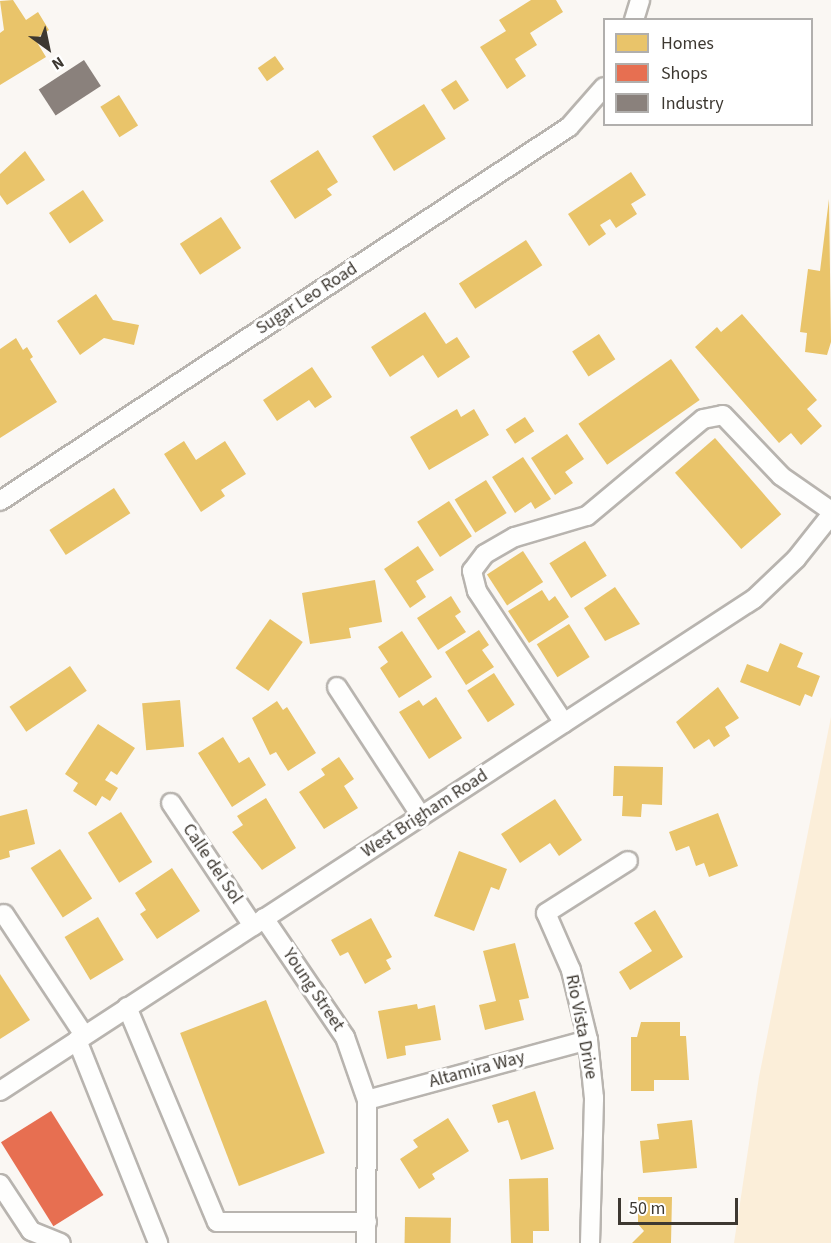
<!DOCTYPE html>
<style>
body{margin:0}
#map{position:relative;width:831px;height:1243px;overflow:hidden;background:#faf7f3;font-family:"Source Sans 3",sans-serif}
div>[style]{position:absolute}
.green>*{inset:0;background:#fbeed9}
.homes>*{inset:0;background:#e9c46a;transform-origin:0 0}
.shops>*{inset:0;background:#e76f51;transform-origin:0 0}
.industry>*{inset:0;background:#8a817c;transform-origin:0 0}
.roads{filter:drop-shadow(2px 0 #b8b4af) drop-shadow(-2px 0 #b8b4af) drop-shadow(0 2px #b8b4af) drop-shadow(0 -2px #b8b4af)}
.minor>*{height:18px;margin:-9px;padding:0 9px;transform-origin:9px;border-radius:9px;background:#fefefd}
span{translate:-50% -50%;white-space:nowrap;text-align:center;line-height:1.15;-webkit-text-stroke:6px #fff;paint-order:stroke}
.street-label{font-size:18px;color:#3d3831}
.legend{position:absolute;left:603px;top:18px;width:210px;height:108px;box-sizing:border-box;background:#fff;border:2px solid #b1afad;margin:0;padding:8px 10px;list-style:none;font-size:18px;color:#3d3831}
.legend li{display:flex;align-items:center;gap:12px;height:30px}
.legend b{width:30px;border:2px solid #b1afad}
.north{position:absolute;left:18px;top:18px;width:60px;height:60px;-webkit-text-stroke:4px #fff;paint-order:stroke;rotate:147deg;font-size:16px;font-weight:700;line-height:24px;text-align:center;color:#3d3831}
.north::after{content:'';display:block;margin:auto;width:21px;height:27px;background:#3d3831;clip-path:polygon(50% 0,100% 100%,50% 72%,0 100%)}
.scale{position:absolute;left:618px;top:1198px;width:120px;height:27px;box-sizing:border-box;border:3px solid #3d3831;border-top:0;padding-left:8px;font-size:18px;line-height:21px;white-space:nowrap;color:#3d3831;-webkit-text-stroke:4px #fff;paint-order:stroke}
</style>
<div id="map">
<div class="green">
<div style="clip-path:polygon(831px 717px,831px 1243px,734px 1243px,759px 1077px)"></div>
</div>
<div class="homes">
<div style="clip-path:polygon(13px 0,26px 20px,38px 12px,49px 30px,35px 39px,46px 57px,0 85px,0 33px,4px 30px,0 1px)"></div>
<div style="clip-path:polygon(531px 0,556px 0,563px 12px,530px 33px,537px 45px,515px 59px,526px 76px,507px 89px,480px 47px,506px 31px,499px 20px)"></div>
<div style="left:275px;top:56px;width:16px;height:21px;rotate:55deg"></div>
<div style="left:456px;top:80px;width:24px;height:18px;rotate:57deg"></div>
<div style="left:119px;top:95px;width:36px;height:22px;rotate:58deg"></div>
<div style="left:424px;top:104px;width:41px;height:61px;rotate:58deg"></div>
<div style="clip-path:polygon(318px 150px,338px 182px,327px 189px,332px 195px,295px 219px,270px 181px)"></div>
<div style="clip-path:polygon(25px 151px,45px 180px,7px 205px,0 195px,0 174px)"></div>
<div style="clip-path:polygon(631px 172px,646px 195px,631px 204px,637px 214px,616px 228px,610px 219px,600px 225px,606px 234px,589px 246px,568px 214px)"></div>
<div style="left:83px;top:190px;width:37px;height:41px;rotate:56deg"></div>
<div style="clip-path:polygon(829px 199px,831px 342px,827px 355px,805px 352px,807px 333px,800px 332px,808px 269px,820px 271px)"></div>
<div style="left:221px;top:217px;width:37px;height:49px;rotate:57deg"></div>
<div style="left:526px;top:240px;width:30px;height:80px;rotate:57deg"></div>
<div style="clip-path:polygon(96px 294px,113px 320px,139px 325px,134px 345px,104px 338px,80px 355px,57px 321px)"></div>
<div style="clip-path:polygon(425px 312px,446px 344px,457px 337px,470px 357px,438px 378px,423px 355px,390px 377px,371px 347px)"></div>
<div style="clip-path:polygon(742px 314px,817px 400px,807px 409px,822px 426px,801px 445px,791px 433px,779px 443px,695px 347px,717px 327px,721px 332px)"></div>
<div style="left:599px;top:334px;width:30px;height:32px;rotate:57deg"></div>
<div style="clip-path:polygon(16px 338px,23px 350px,27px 347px,33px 357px,30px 359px,57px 402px,0 438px,0 349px)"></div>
<div style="left:671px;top:359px;width:50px;height:113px;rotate:55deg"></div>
<div style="clip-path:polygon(312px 367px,332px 397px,315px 408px,309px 400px,277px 421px,263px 400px)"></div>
<div style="clip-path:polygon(457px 409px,461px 417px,474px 409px,489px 435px,429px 470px,410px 437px)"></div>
<div style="left:525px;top:417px;width:17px;height:23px;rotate:57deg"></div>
<div style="clip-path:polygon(567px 434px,584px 459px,565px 472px,573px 483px,555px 495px,531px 458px)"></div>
<div style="left:715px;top:438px;width:101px;height:53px;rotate:49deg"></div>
<div style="clip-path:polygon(184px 441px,196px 460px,225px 441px,246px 474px,221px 490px,225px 496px,201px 512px,164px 454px)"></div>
<div style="clip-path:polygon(523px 457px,551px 499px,535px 509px,531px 502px,515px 513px,492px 477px)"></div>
<div style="left:486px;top:480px;width:39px;height:37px;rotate:58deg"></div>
<div style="left:114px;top:488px;width:30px;height:77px;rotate:57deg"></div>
<div style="left:449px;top:501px;width:42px;height:38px;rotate:57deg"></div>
<div style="left:585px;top:541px;width:41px;height:42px;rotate:58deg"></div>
<div style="clip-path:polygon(418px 546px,434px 570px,416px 581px,426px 597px,410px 608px,384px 569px)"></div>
<div style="left:523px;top:551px;width:37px;height:43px;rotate:57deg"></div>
<div style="clip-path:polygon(375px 580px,382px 622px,349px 628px,351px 638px,310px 644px,302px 593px)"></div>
<div style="clip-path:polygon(615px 587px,640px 624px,605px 641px,584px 608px)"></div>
<div style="clip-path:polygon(542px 590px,549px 601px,555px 596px,569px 617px,529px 643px,508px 611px)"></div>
<div style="clip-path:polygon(451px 596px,461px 612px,455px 616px,466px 632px,438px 650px,417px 618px)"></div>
<div style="left:270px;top:619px;width:40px;height:60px;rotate:35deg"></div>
<div style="left:569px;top:624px;width:39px;height:38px;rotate:58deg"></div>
<div style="clip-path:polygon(479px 630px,489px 645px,482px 650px,494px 667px,466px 685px,445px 652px)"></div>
<div style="clip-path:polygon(402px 631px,432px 677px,399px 698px,380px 668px,388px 662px,378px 647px)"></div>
<div style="clip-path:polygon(780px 643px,803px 653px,797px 667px,820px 676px,812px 697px,805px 694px,800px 706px,740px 682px,747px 664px,768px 672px)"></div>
<div style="left:70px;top:666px;width:30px;height:73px;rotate:56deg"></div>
<div style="left:494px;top:673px;width:38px;height:32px;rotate:57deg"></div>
<div style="clip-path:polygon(718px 687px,739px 718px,725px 727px,730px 736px,714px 747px,709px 739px,694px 749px,676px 722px)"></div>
<div style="clip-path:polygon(436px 697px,462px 738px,429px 759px,399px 712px,419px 700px,423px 706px)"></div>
<div style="left:180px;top:700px;width:47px;height:38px;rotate:85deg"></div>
<div style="clip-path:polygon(277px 701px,283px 710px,287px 707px,316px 753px,288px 771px,276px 752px,270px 755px,252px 718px)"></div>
<div style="clip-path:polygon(98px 724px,135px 748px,117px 775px,111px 771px,105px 780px,118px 788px,110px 801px,102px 796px,96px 806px,73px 791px,78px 783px,65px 774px)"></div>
<div style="clip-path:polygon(223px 737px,239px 763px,249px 757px,266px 785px,232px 807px,198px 753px)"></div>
<div style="clip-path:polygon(339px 757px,354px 779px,344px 786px,358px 808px,324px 829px,299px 792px,325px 775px,321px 769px)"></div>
<div style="clip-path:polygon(614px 766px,663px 767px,662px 805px,642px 804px,641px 817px,622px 816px,623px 796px,613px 796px)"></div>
<div style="clip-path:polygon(266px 798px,296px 848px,262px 870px,232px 832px,243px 825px,237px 816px)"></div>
<div style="clip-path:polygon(555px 799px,582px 840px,559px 856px,550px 843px,520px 863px,501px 834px)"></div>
<div style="clip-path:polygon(27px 809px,35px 844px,9px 851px,10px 857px,0 860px,0 816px)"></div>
<div style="left:121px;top:812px;width:59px;height:39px;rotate:58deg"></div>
<div style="clip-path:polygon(718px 813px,738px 866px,709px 877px,704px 863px,696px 866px,689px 846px,676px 851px,669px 832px)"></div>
<div style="left:60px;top:849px;width:59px;height:35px;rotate:57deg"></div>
<div style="clip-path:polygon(459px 851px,507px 869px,499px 890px,491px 887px,474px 931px,434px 916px)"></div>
<div style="clip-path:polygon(172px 868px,200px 911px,157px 939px,140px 914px,146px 910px,135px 893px)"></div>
<div style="clip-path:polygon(655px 910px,683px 957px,630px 990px,619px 972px,652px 951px,634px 923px)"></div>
<div style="left:98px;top:917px;width:50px;height:39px;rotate:59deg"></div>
<div style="clip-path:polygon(371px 918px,392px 957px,386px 960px,391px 969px,365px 984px,348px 952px,340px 956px,331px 940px)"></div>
<div style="clip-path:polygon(515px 943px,529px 998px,519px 1000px,524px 1020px,485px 1030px,479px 1005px,496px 1001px,483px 951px)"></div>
<div style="clip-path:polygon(0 974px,30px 1020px,0 1039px)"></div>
<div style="left:266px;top:1000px;width:164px;height:92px;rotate:69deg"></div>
<div style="clip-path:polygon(417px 1004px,418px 1009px,435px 1005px,441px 1040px,405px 1046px,406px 1055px,387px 1059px,378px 1011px)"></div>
<div style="clip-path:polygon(641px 1022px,680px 1022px,680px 1036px,686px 1036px,689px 1080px,654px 1080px,654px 1091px,631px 1091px,631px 1037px,637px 1037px)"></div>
<div style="clip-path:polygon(535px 1091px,554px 1149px,521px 1160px,508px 1120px,498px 1123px,492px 1105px)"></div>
<div style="clip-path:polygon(448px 1118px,469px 1151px,432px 1174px,435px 1179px,419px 1189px,400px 1159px,418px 1147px,413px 1140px)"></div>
<div style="clip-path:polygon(692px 1120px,697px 1168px,643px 1173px,640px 1141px,659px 1139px,657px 1124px)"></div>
<div style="clip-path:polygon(548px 1178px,549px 1231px,533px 1231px,533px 1243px,511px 1243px,509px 1179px)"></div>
<div style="clip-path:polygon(638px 1197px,672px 1197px,671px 1243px,632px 1243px,644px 1231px,638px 1224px)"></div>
<div style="left:405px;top:1217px;width:46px;height:26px;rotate:1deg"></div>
</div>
<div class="shops">
<div style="left:51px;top:1111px;width:99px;height:59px;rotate:58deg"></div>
</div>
<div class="industry">
<div style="left:84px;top:60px;width:31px;height:54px;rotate:57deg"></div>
</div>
<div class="roads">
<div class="minor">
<div style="left:634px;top:20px;width:21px;rotate:-73deg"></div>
<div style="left:0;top:501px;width:681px;rotate:-33.32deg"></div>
<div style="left:569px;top:127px;width:53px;rotate:-48.8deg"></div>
<div style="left:337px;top:687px;width:154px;rotate:56.9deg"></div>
<div style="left:564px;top:723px;width:158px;rotate:-123.4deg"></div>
<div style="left:477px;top:591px;width:21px;rotate:-104deg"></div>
<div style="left:472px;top:571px;width:21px;rotate:-53deg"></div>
<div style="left:485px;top:554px;width:34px;rotate:-30deg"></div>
<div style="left:515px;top:537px;width:75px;rotate:-16.3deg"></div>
<div style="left:587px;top:516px;width:151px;rotate:-39.9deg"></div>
<div style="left:703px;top:419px;width:20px;rotate:-11deg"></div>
<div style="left:723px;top:415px;width:84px;rotate:46.4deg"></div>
<div style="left:781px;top:476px;width:61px;rotate:35deg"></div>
<div style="left:171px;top:803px;width:148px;rotate:56.3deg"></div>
<div style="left:4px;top:914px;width:145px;rotate:56.5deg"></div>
<div style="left:264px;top:918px;width:144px;rotate:55.8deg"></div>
<div style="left:345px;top:1037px;width:67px;rotate:70.8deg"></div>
<div style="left:367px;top:1100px;width:143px;rotate:90.4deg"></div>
<div style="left:127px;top:1007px;width:233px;rotate:67.3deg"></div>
<div style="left:217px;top:1222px;width:150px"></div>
<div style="left:77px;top:1040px;width:219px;rotate:68.2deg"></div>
<div style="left:0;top:1091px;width:900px;rotate:-33.13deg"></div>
<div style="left:754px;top:599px;width:58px;rotate:-43.6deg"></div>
<div style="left:796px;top:559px;width:56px;rotate:-51.5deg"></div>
<div style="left:367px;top:1100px;width:229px;rotate:-15.2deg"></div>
<div style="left:0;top:1184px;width:56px;rotate:56.6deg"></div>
<div style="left:31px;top:1231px;width:32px;rotate:22deg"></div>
<div style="left:590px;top:1243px;width:145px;rotate:-88.4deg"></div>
<div style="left:594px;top:1098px;width:58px;rotate:-95.9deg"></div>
<div style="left:588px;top:1040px;width:72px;rotate:-103.7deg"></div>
<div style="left:571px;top:970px;width:62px;rotate:-113.7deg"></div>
<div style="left:546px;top:913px;width:97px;rotate:-32.4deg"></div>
</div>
</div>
<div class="street-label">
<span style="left:307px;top:299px;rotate:-33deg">Sugar Leo Road</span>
<span style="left:425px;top:814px;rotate:-33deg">West Brigham Road</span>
<span style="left:212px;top:864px;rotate:56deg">Calle del Sol</span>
<span style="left:313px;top:990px;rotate:56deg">Young Street</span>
<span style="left:581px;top:1027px;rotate:79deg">Rio Vista Drive</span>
<span style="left:477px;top:1070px;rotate:-15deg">Altamira Way</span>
</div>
<ul class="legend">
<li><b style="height:16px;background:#e9c46a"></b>Homes</li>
<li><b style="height:16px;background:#e76f51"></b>Shops</li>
<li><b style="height:16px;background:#8a817c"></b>Industry</li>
</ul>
<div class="north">N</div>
<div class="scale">50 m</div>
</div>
